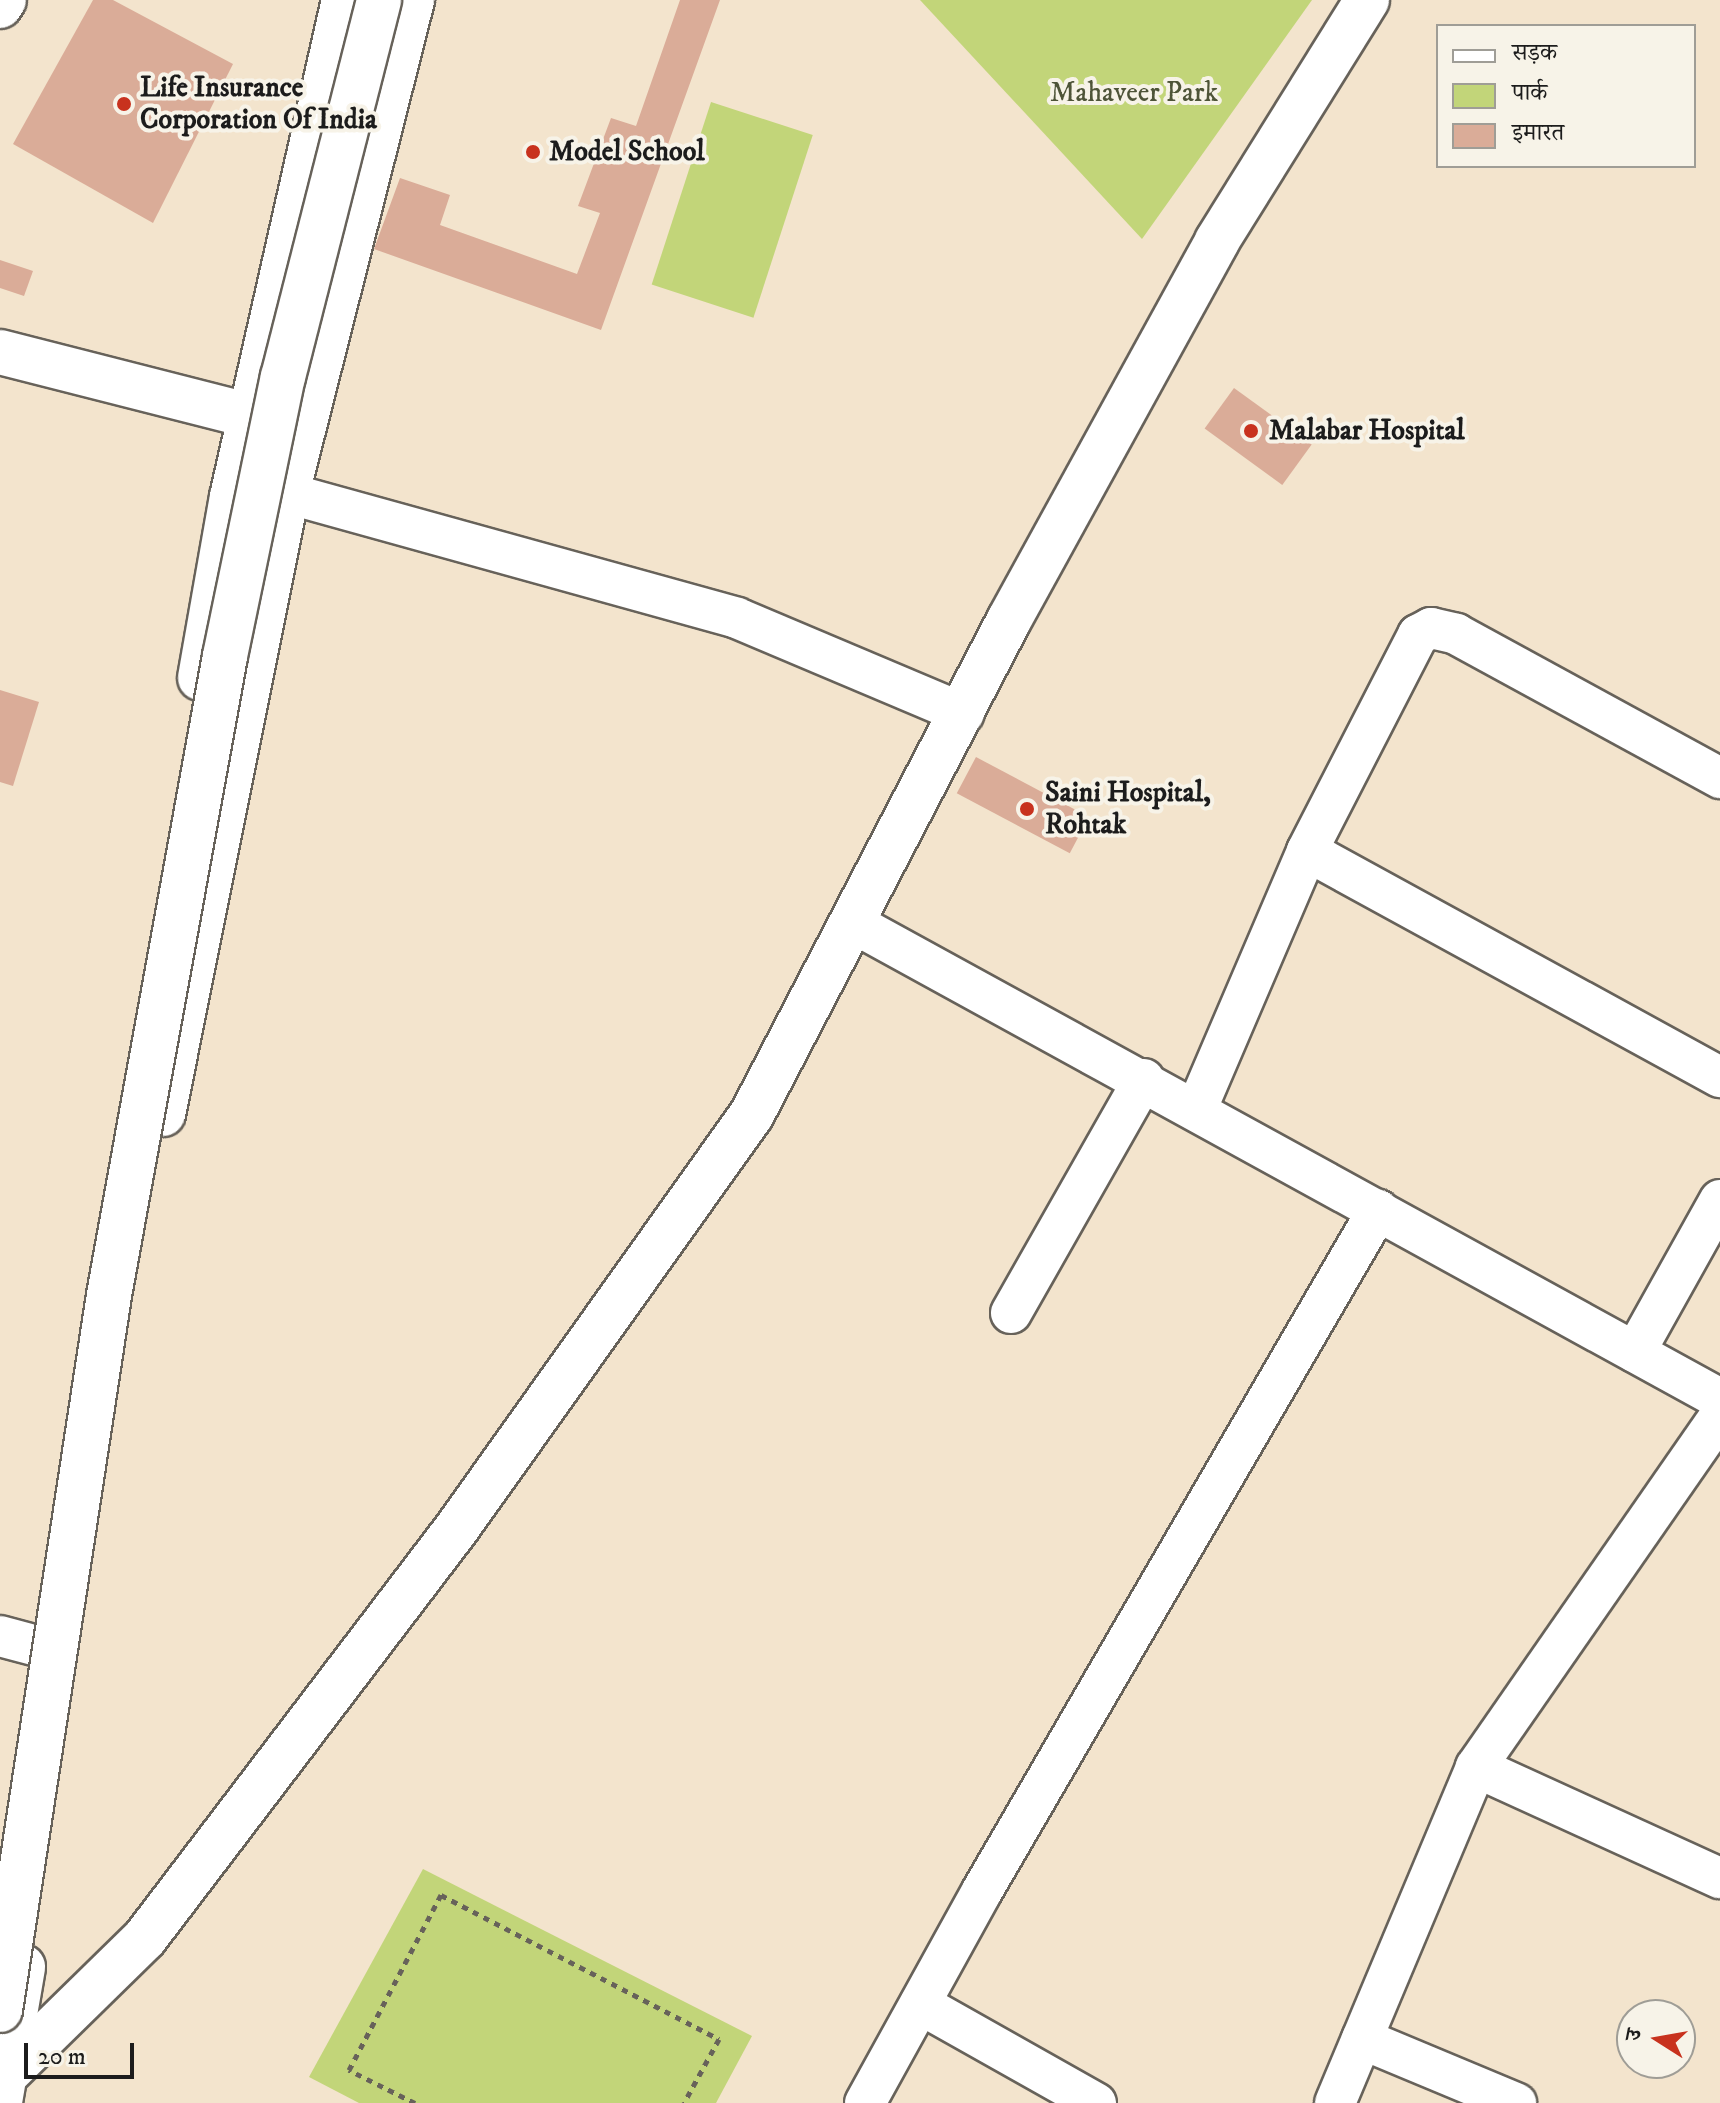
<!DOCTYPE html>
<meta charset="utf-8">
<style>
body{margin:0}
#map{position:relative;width:1720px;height:2103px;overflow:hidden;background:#f3e4cd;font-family:"IM FELL DW Pica","Noto Serif Devanagari",serif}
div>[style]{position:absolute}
.green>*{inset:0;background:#c2d579;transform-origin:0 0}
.building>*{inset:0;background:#daac98;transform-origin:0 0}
.path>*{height:5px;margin-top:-2.5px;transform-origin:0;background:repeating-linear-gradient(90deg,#67625a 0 6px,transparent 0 12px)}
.roads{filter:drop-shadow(2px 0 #67625a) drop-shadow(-2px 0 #67625a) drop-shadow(0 2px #67625a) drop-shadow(0 -2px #67625a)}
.street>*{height:40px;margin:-20px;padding:0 20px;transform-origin:20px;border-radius:20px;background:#fff}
.secondary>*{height:44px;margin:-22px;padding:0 22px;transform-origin:22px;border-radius:22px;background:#fff}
.primary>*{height:44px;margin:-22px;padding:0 22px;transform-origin:22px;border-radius:22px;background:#fff}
.bridges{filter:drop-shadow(2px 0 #67625a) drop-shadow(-2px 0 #67625a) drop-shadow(0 2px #67625a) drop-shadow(0 -2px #67625a)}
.primary-bridge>*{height:44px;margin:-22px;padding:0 22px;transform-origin:22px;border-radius:22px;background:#fff}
.dots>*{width:22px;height:22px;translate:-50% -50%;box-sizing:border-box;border:4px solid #f7f3e8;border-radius:50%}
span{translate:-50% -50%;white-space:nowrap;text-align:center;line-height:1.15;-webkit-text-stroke:8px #f7f3e8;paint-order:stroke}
.poi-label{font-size:28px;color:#1c1c1c;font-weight:700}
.left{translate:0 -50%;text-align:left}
.park-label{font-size:28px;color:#4e5438}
.legend{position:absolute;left:1436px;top:24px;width:260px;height:144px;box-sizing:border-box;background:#f7f3e8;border:2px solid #9f9d96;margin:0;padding:10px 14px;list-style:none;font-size:24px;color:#1c1c1c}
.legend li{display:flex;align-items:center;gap:16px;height:40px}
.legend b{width:40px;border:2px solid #9f9d96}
.north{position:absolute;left:1616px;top:1999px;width:80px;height:80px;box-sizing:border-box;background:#f7f3e8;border:2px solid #9f9d96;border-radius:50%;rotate:281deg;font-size:22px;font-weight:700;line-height:32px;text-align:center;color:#1c1c1c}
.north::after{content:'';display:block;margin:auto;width:28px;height:36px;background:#c8321e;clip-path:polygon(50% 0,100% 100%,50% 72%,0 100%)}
.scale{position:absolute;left:24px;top:2043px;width:110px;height:36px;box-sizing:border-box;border:4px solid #1c1c1c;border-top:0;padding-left:10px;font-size:24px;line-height:28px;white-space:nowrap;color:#1c1c1c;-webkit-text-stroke:6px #f7f3e8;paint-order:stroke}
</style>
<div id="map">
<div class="green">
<div style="clip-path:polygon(920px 0,1312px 0,1142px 239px)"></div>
<div style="left:711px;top:102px;width:107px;height:192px;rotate:18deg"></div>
<div style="clip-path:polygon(423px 1869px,752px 2036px,716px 2103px,359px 2103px,309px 2077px)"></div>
</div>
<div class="building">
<div style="clip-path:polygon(93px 0,113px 0,233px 64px,153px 223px,13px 144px)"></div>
<div style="clip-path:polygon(680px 0,720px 0,601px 330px,374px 249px,400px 178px,450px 195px,440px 225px,577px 274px,600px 213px,578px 206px,611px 118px,636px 126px)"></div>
<div style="clip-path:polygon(0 260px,33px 271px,24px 296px,0 288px)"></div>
<div style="left:1234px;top:388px;width:96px;height:50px;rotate:36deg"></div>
<div style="clip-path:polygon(0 690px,39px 702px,13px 786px,0 782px)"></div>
<div style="left:976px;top:757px;width:128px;height:41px;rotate:28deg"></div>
</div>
<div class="path">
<div style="left:415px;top:2103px;width:74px;rotate:-153.4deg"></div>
<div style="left:349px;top:2070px;width:198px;rotate:-62.3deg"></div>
<div style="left:441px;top:1895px;width:313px;rotate:27.4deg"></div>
<div style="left:719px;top:2039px;width:73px;rotate:118.7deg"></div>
</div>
<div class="roads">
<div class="street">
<div style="left:287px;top:493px;width:467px;rotate:15.5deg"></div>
<div style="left:737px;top:618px;width:246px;rotate:22.9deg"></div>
<div style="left:1307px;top:851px;width:471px;rotate:28.7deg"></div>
<div style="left:855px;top:924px;width:987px;rotate:28.77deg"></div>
<div style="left:1197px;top:1108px;width:280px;rotate:-66.8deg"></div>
<div style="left:1307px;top:851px;width:243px;rotate:-62.8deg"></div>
<div style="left:1418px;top:635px;width:15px;rotate:-28deg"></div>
<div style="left:1431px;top:628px;width:26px;rotate:13deg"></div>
<div style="left:1456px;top:634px;width:301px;rotate:28.6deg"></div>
<div style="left:1011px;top:1313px;width:269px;rotate:-60.4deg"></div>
<div style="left:1635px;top:1352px;width:174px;rotate:-60.8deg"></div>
<div style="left:0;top:1636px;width:38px;rotate:15deg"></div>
<div style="left:1476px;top:1767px;width:268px;rotate:24.5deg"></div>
<div style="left:920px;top:2004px;width:202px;rotate:29.4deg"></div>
<div style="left:1362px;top:2039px;width:167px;rotate:22.6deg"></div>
<div style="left:865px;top:2103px;width:242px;rotate:-61.1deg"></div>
<div style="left:982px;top:1891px;width:788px;rotate:-59.82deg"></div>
<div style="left:1335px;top:2103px;width:364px;rotate:-67.2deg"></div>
<div style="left:1476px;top:1767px;width:427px;rotate:-55.2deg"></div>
</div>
<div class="secondary">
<div style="left:0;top:6px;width:7px;rotate:-56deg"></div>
<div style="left:0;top:352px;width:295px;rotate:14.3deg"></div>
<div style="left:0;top:2080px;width:203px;rotate:-44.4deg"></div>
<div style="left:145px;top:1938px;width:515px;rotate:-52.73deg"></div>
<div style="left:457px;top:1528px;width:508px;rotate:-54.53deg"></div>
<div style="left:752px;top:1114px;width:557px;rotate:-62.51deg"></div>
<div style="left:1009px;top:620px;width:432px;rotate:-61.2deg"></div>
<div style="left:1217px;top:241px;width:284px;rotate:-58.1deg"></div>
</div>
<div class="primary">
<div style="left:200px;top:678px;width:184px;rotate:-80deg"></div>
<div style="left:232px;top:497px;width:509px;rotate:-77.3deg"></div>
<div style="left:163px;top:1114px;width:633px;rotate:-78.71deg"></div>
<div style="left:287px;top:493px;width:509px;rotate:-75.77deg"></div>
<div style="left:0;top:2102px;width:137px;rotate:-80.3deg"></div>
</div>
</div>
<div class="bridges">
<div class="primary-bridge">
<div style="left:0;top:2010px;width:723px;rotate:-81.33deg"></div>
<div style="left:109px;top:1295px;width:649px;rotate:-79.71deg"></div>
<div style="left:225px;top:656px;width:285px;rotate:-78.3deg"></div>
<div style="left:283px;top:377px;width:389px;rotate:-75.7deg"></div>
</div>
</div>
<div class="dots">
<div style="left:124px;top:104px;background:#c8321e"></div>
<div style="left:533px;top:152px;background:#c8321e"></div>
<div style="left:1251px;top:431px;background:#c8321e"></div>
<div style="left:1027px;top:809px;background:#c8321e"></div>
</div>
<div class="poi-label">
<span class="left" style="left:140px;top:104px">Life Insurance<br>Corporation Of India</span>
<span class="left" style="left:549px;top:152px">Model School</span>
<span class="left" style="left:1269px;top:431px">Malabar Hospital</span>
<span class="left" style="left:1045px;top:809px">Saini Hospital,<br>Rohtak</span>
</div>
<div class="park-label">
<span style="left:1134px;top:93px">Mahaveer Park</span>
</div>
<ul class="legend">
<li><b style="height:10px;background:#fff"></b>सड़क</li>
<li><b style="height:22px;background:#c2d579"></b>पार्क</li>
<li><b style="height:22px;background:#daac98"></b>इमारत</li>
</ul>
<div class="north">उ</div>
<div class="scale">20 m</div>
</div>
